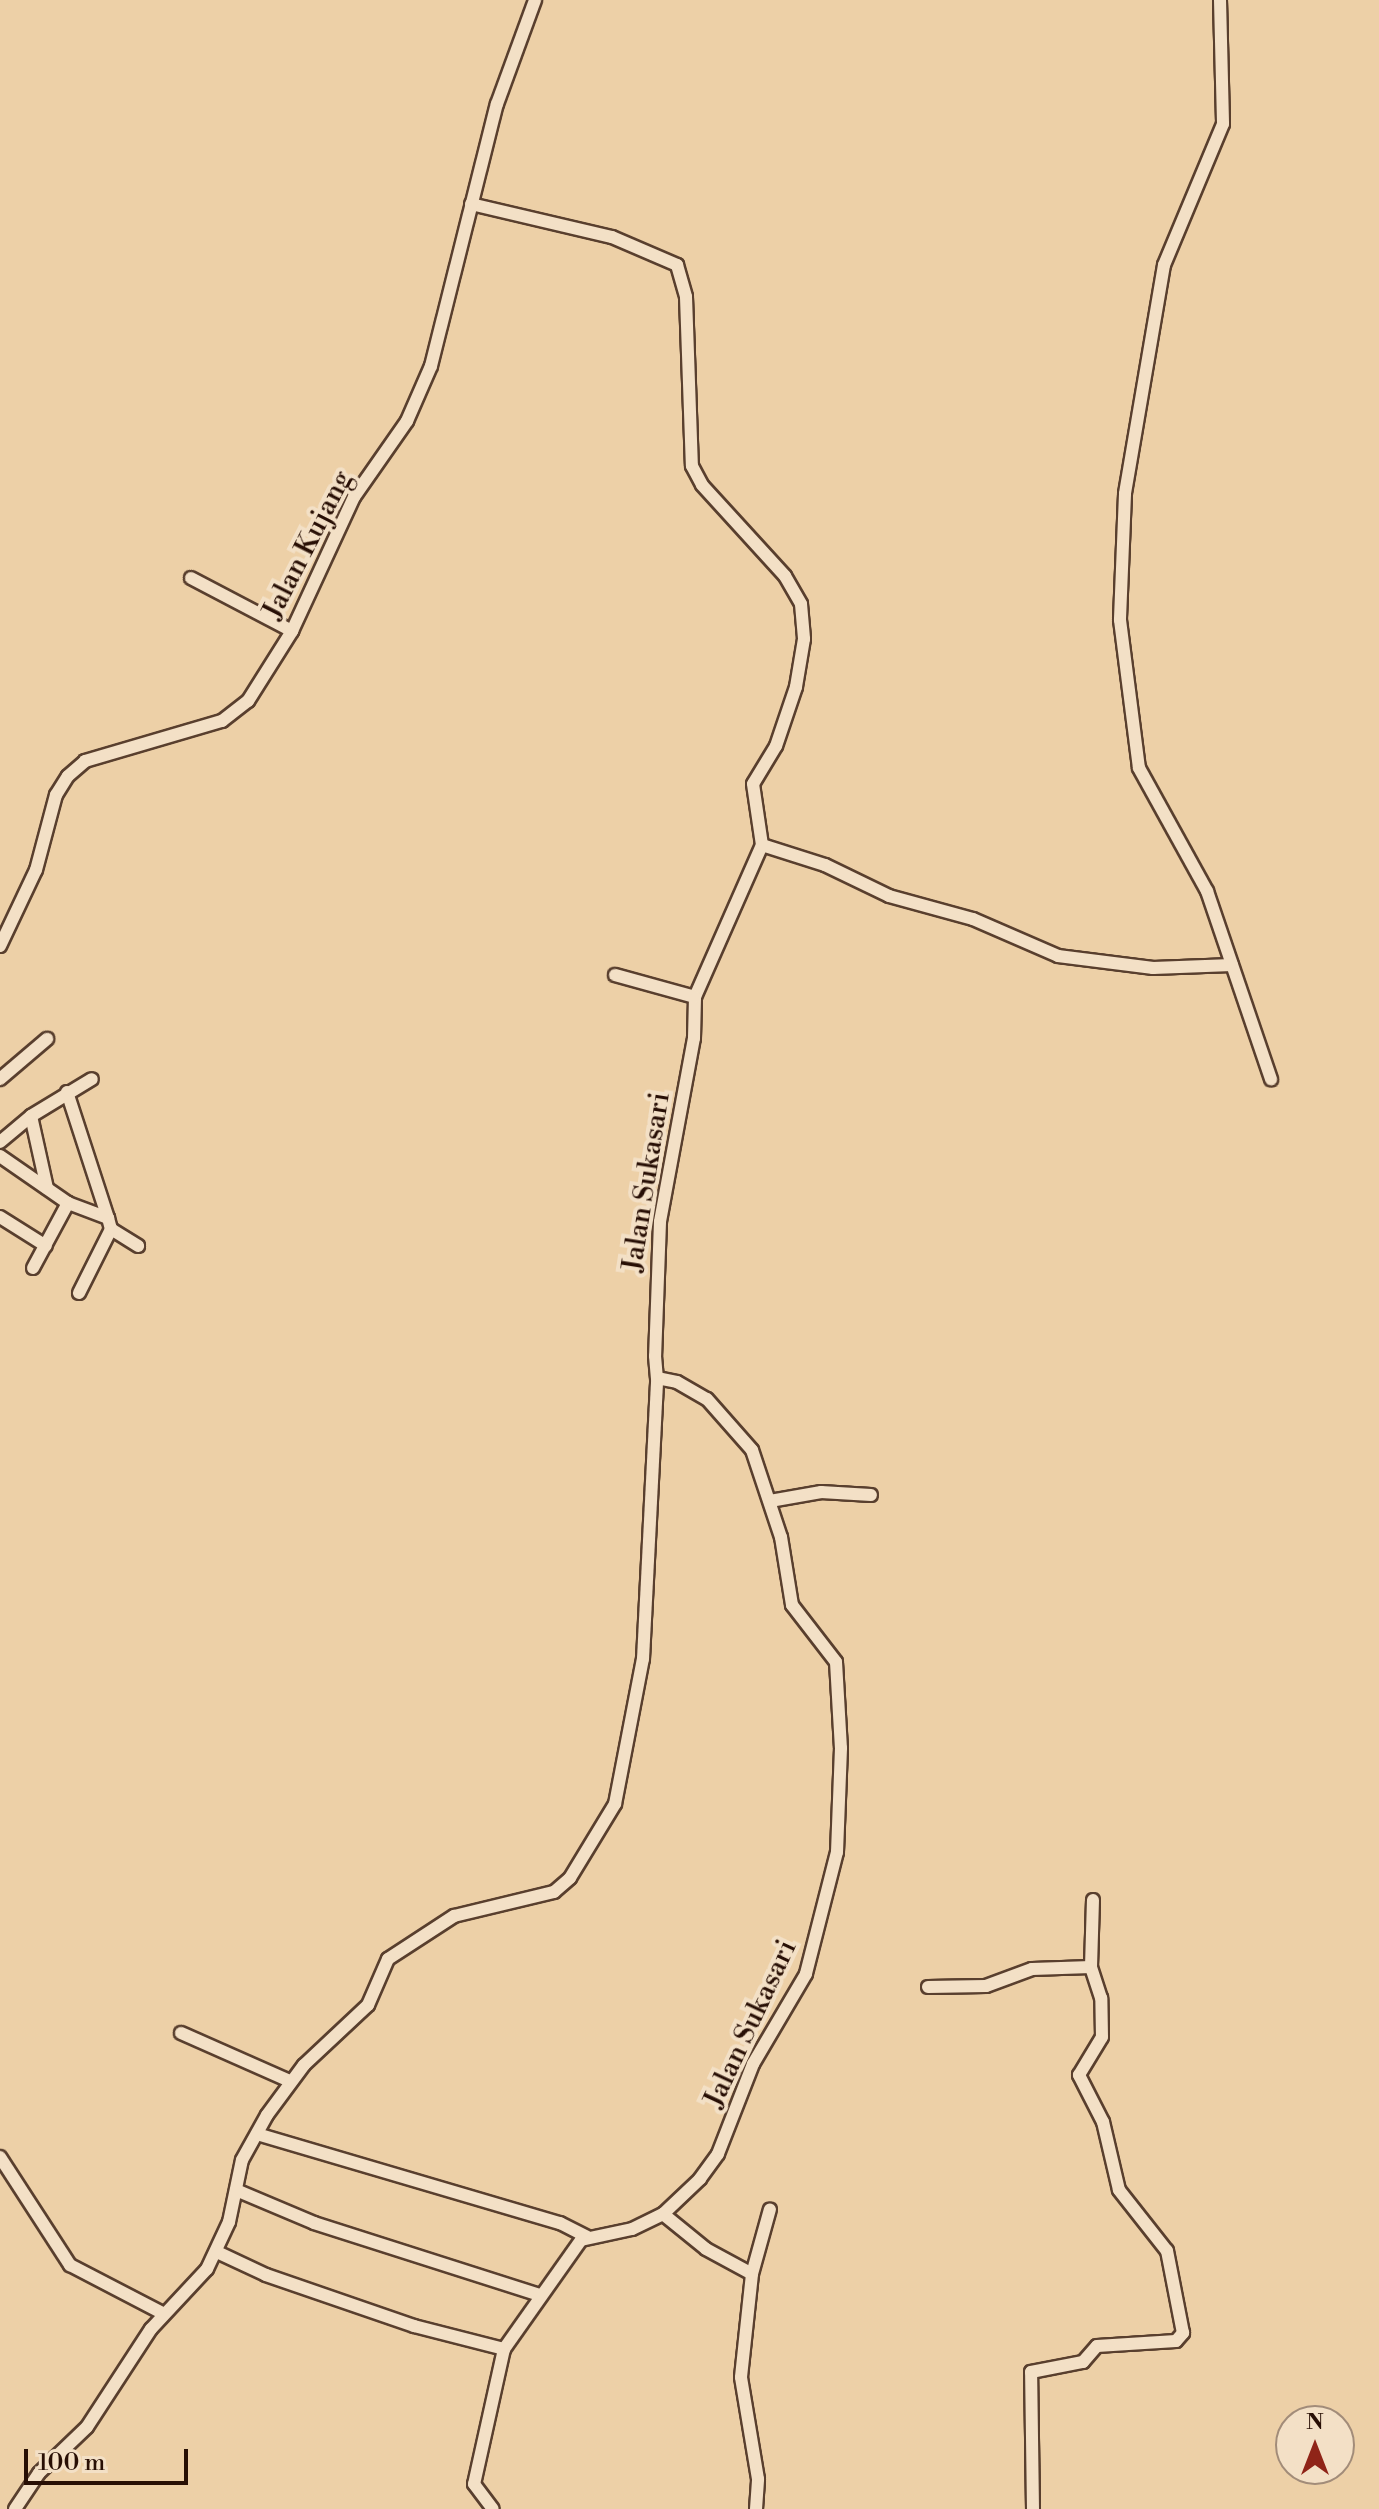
<!DOCTYPE html>
<style>
body{margin:0}
#map{position:relative;width:1379px;height:2509px;overflow:hidden;background:#edd0a7;font-family:"Libre Bodoni",serif}
div>[style]{position:absolute}
.roads{filter:drop-shadow(2px 0 #593f2e) drop-shadow(-2px 0 #593f2e) drop-shadow(0 2px #593f2e) drop-shadow(0 -2px #593f2e)}
.minor>*{height:12px;margin:-6px;padding:0 6px;transform-origin:6px;border-radius:6px;background:#f3e0c6}
span{translate:-50% -50%;white-space:nowrap;text-align:center;line-height:1.15;-webkit-text-stroke:8px #f3e0c6;paint-order:stroke}
.street-label{font-size:28px;color:#280f05}
.north{position:absolute;left:1275px;top:2405px;width:80px;height:80px;box-sizing:border-box;background:#f3e0c6;border:2px solid #a28c79;border-radius:50%;rotate:0deg;font-size:22px;font-weight:700;line-height:32px;text-align:center;color:#280f05}
.north::after{content:'';display:block;margin:auto;width:28px;height:36px;background:#8f2418;clip-path:polygon(50% 0,100% 100%,50% 72%,0 100%)}
.scale{position:absolute;left:24px;top:2449px;width:164px;height:36px;box-sizing:border-box;border:4px solid #280f05;border-top:0;padding-left:10px;font-size:24px;line-height:28px;white-space:nowrap;color:#280f05;-webkit-text-stroke:6px #f3e0c6;paint-order:stroke}
</style>
<div id="map">
<div class="roads">
<div class="minor">
<div style="left:1220px;top:0;width:124px;rotate:88.6deg"></div>
<div style="left:1223px;top:124px;width:153px;rotate:112.7deg"></div>
<div style="left:1164px;top:265px;width:232px;rotate:99.7deg"></div>
<div style="left:1125px;top:494px;width:126px;rotate:92.3deg"></div>
<div style="left:1120px;top:620px;width:149px;rotate:82.7deg"></div>
<div style="left:1139px;top:768px;width:141px;rotate:61.1deg"></div>
<div style="left:1207px;top:891px;width:199px;rotate:71.2deg"></div>
<div style="left:471px;top:204px;width:145px;rotate:13.2deg"></div>
<div style="left:612px;top:237px;width:71px;rotate:23.3deg"></div>
<div style="left:677px;top:265px;width:33px;rotate:74deg"></div>
<div style="left:686px;top:297px;width:169px;rotate:88deg"></div>
<div style="left:692px;top:466px;width:21px;rotate:62deg"></div>
<div style="left:702px;top:485px;width:123px;rotate:47.6deg"></div>
<div style="left:785px;top:576px;width:32px;rotate:60deg"></div>
<div style="left:801px;top:604px;width:35px;rotate:85deg"></div>
<div style="left:804px;top:639px;width:49px;rotate:99.5deg"></div>
<div style="left:796px;top:687px;width:62px;rotate:108.7deg"></div>
<div style="left:776px;top:746px;width:44px;rotate:121.2deg"></div>
<div style="left:753px;top:784px;width:62px;rotate:81.6deg"></div>
<div style="left:762px;top:845px;width:166px;rotate:113.8deg"></div>
<div style="left:695px;top:997px;width:41px;rotate:91.4deg"></div>
<div style="left:694px;top:1038px;width:187px;rotate:100.5deg"></div>
<div style="left:660px;top:1222px;width:134px;rotate:92.1deg"></div>
<div style="left:655px;top:1356px;width:22px;rotate:85deg"></div>
<div style="left:657px;top:1378px;width:20px;rotate:11deg"></div>
<div style="left:677px;top:1382px;width:34px;rotate:30deg"></div>
<div style="left:707px;top:1399px;width:68px;rotate:48.6deg"></div>
<div style="left:752px;top:1450px;width:92px;rotate:71.6deg"></div>
<div style="left:781px;top:1537px;width:69px;rotate:80.8deg"></div>
<div style="left:792px;top:1605px;width:72px;rotate:52.3deg"></div>
<div style="left:836px;top:1662px;width:86px;rotate:86.7deg"></div>
<div style="left:841px;top:1748px;width:104px;rotate:92.2deg"></div>
<div style="left:837px;top:1852px;width:126px;rotate:104.3deg"></div>
<div style="left:806px;top:1974px;width:104px;rotate:120.5deg"></div>
<div style="left:753px;top:2064px;width:97px;rotate:111.3deg"></div>
<div style="left:718px;top:2154px;width:31px;rotate:126deg"></div>
<div style="left:700px;top:2179px;width:51px;rotate:136.6deg"></div>
<div style="left:663px;top:2214px;width:34px;rotate:154deg"></div>
<div style="left:632px;top:2229px;width:52px;rotate:167.8deg"></div>
<div style="left:581px;top:2240px;width:133px;rotate:125.2deg"></div>
<div style="left:504px;top:2349px;width:138px;rotate:102.5deg"></div>
<div style="left:474px;top:2484px;width:31px;rotate:53deg"></div>
<div style="left:191px;top:578px;width:114px;rotate:27.7deg"></div>
<div style="left:762px;top:845px;width:66px;rotate:17.6deg"></div>
<div style="left:825px;top:865px;width:71px;rotate:25.8deg"></div>
<div style="left:889px;top:896px;width:87px;rotate:15.3deg"></div>
<div style="left:973px;top:919px;width:93px;rotate:23.5deg"></div>
<div style="left:1058px;top:956px;width:96px;rotate:7.2deg"></div>
<div style="left:1153px;top:968px;width:79px;rotate:-2.2deg"></div>
<div style="left:0;top:946px;width:84px;rotate:-64.7deg"></div>
<div style="left:36px;top:870px;width:78px;rotate:-75.1deg"></div>
<div style="left:56px;top:795px;width:22px;rotate:-58deg"></div>
<div style="left:68px;top:776px;width:23px;rotate:-41deg"></div>
<div style="left:85px;top:761px;width:143px;rotate:-16.3deg"></div>
<div style="left:222px;top:721px;width:33px;rotate:-38deg"></div>
<div style="left:248px;top:701px;width:83px;rotate:-57.8deg"></div>
<div style="left:292px;top:631px;width:148px;rotate:-65.2deg"></div>
<div style="left:354px;top:497px;width:93px;rotate:-55.1deg"></div>
<div style="left:407px;top:421px;width:60px;rotate:-66.4deg"></div>
<div style="left:431px;top:366px;width:270px;rotate:-75.9deg"></div>
<div style="left:497px;top:104px;width:111px;rotate:-69.9deg"></div>
<div style="left:615px;top:975px;width:83px;rotate:15.4deg"></div>
<div style="left:0;top:1079px;width:62px;rotate:-40.4deg"></div>
<div style="left:67px;top:1092px;width:133px;rotate:72deg"></div>
<div style="left:31px;top:1116px;width:71px;rotate:-31.2deg"></div>
<div style="left:0;top:1142px;width:40px;rotate:-40deg"></div>
<div style="left:31px;top:1116px;width:74px;rotate:77.5deg"></div>
<div style="left:0;top:1156px;width:83px;rotate:34.7deg"></div>
<div style="left:68px;top:1203px;width:43px;rotate:20.6deg"></div>
<div style="left:108px;top:1218px;width:11px;rotate:75deg"></div>
<div style="left:111px;top:1229px;width:32px;rotate:32deg"></div>
<div style="left:0;top:1217px;width:54px;rotate:32.2deg"></div>
<div style="left:33px;top:1268px;width:74px;rotate:-61.7deg"></div>
<div style="left:79px;top:1293px;width:72px;rotate:-63.4deg"></div>
<div style="left:770px;top:1501px;width:52px;rotate:-10deg"></div>
<div style="left:821px;top:1492px;width:50px;rotate:3.4deg"></div>
<div style="left:928px;top:1987px;width:58px;rotate:-1deg"></div>
<div style="left:986px;top:1986px;width:49px;rotate:-20.3deg"></div>
<div style="left:1032px;top:1969px;width:59px;rotate:-1.9deg"></div>
<div style="left:181px;top:2033px;width:119px;rotate:23.8deg"></div>
<div style="left:257px;top:2134px;width:316px;rotate:16.4deg"></div>
<div style="left:560px;top:2223px;width:30px;rotate:27deg"></div>
<div style="left:0;top:2157px;width:129px;rotate:57.1deg"></div>
<div style="left:70px;top:2265px;width:106px;rotate:27.5deg"></div>
<div style="left:236px;top:2190px;width:85px;rotate:22.9deg"></div>
<div style="left:314px;top:2223px;width:236px;rotate:17.7deg"></div>
<div style="left:663px;top:2214px;width:55px;rotate:39.1deg"></div>
<div style="left:706px;top:2249px;width:52px;rotate:28.5deg"></div>
<div style="left:217px;top:2252px;width:54px;rotate:25.1deg"></div>
<div style="left:266px;top:2275px;width:157px;rotate:19deg"></div>
<div style="left:414px;top:2326px;width:93px;rotate:14.3deg"></div>
<div style="left:15px;top:2509px;width:43px;rotate:-56.3deg"></div>
<div style="left:39px;top:2473px;width:66px;rotate:-43.8deg"></div>
<div style="left:87px;top:2427px;width:117px;rotate:-56.9deg"></div>
<div style="left:151px;top:2329px;width:82px;rotate:-47deg"></div>
<div style="left:207px;top:2269px;width:52px;rotate:-64.9deg"></div>
<div style="left:229px;top:2222px;width:63px;rotate:-78.2deg"></div>
<div style="left:242px;top:2160px;width:51px;rotate:-60.9deg"></div>
<div style="left:267px;top:2115px;width:62px;rotate:-53.5deg"></div>
<div style="left:304px;top:2065px;width:88px;rotate:-43.2deg"></div>
<div style="left:368px;top:2005px;width:50px;rotate:-66.5deg"></div>
<div style="left:388px;top:1959px;width:79px;rotate:-33.1deg"></div>
<div style="left:454px;top:1916px;width:103px;rotate:-13.5deg"></div>
<div style="left:554px;top:1892px;width:21px;rotate:-41deg"></div>
<div style="left:570px;top:1878px;width:87px;rotate:-58.7deg"></div>
<div style="left:615px;top:1804px;width:148px;rotate:-79.1deg"></div>
<div style="left:643px;top:1659px;width:281px;rotate:-87.1deg"></div>
<div style="left:756px;top:2509px;width:30px;rotate:-86deg"></div>
<div style="left:758px;top:2479px;width:103px;rotate:-99.5deg"></div>
<div style="left:741px;top:2377px;width:104px;rotate:-83.9deg"></div>
<div style="left:752px;top:2274px;width:67px;rotate:-74.5deg"></div>
<div style="left:1033px;top:2509px;width:137px;rotate:-90.8deg"></div>
<div style="left:1031px;top:2372px;width:53px;rotate:-10.9deg"></div>
<div style="left:1083px;top:2362px;width:21px;rotate:-49deg"></div>
<div style="left:1097px;top:2346px;width:79px;rotate:-3.6deg"></div>
<div style="left:1176px;top:2341px;width:11px;rotate:-49deg"></div>
<div style="left:1183px;top:2333px;width:84px;rotate:-101deg"></div>
<div style="left:1167px;top:2251px;width:78px;rotate:-128.2deg"></div>
<div style="left:1119px;top:2190px;width:70px;rotate:-103.2deg"></div>
<div style="left:1103px;top:2122px;width:53px;rotate:-117.1deg"></div>
<div style="left:1079px;top:2075px;width:44px;rotate:-58.8deg"></div>
<div style="left:1102px;top:2037px;width:39px;rotate:-91deg"></div>
<div style="left:1101px;top:1998px;width:33px;rotate:-108deg"></div>
<div style="left:1091px;top:1967px;width:67px;rotate:-88.3deg"></div>
</div>
</div>
<div class="street-label">
<span style="left:308px;top:545px;rotate:-63deg">Jalan Kujang</span>
<span style="left:647px;top:1182px;rotate:-81deg">Jalan Sukasari</span>
<span style="left:751px;top:2024px;rotate:-65deg">Jalan Sukasari</span>
</div>
<div class="north">N</div>
<div class="scale">100 m</div>
</div>
